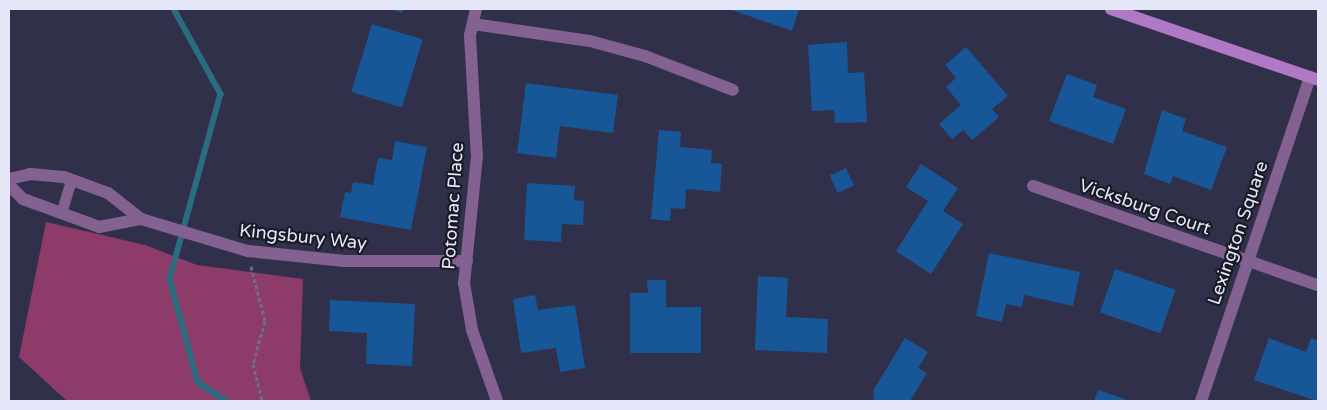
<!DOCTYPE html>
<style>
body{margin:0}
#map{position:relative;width:1327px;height:410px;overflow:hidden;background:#30304b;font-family:"Varela Round",sans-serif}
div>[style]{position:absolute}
.forest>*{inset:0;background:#8d3c69}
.stream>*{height:5.5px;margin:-2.75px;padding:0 2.75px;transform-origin:2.75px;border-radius:2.75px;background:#2a6c80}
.building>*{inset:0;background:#175797;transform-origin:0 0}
.path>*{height:3px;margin-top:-1.5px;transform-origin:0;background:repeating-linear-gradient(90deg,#6d6e86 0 4px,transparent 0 6.5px)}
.lane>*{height:11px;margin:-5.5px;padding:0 5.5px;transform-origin:5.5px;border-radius:5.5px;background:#836190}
.street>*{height:12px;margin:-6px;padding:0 6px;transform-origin:6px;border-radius:6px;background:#836190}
.secondary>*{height:12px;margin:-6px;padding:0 6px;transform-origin:6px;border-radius:6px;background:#b079c5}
span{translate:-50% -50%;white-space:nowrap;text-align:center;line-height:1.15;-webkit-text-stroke:4.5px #1a1a26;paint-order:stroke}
.street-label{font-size:18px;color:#e5e6f8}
.frame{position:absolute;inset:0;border:10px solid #e5e6f8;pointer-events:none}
</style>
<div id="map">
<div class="forest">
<div style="clip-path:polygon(46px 222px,145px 245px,197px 265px,303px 279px,300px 368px,311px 401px,67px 401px,19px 357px)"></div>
</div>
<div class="stream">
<div style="left:174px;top:9px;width:97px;rotate:61.1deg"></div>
<div style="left:221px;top:94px;width:192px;rotate:105.4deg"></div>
<div style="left:170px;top:279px;width:107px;rotate:74.8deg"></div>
<div style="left:198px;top:382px;width:34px;rotate:34deg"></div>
</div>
<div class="building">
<div style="clip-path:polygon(390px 9px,404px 9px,402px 13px)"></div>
<div style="clip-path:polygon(729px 9px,799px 9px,792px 31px)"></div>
<div style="left:372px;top:24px;width:53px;height:71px;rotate:17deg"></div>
<div style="clip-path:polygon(847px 42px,848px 73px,864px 72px,867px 122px,835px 123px,834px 110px,812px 111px,808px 45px)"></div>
<div style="clip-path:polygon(966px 47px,1008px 96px,992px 109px,999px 117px,972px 140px,963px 130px,952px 139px,939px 124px,961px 105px,946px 87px,956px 78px,945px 65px)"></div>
<div style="clip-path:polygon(1067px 74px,1097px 85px,1093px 97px,1126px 109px,1113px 144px,1049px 121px)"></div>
<div style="clip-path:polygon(526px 83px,618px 95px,613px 133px,560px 126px,556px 158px,517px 153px)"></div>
<div style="clip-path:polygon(1162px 110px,1186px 119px,1182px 131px,1227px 147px,1211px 190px,1173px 176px,1170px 184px,1144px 174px)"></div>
<div style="clip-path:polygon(659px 130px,681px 132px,680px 147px,712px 150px,711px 163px,722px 164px,720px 192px,686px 189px,685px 209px,671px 208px,670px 221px,651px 219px)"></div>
<div style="clip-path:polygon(395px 141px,427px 147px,411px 230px,340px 217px,345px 192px,351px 193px,353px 182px,373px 185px,378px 158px,392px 160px)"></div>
<div style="clip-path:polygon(921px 164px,958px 188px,943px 211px,963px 224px,931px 274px,896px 251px,928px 201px,906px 187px)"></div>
<div style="left:846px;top:168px;width:19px;height:18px;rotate:65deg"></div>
<div style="clip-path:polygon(527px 183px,575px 186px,574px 200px,584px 201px,583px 225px,562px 224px,561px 242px,524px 240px)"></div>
<div style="clip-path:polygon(989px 253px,1080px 272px,1073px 306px,1024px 295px,1022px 307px,1006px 304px,1002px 322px,976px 316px)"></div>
<div style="left:1115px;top:269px;width:64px;height:46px;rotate:19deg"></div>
<div style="clip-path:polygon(758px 276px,788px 278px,786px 317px,828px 319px,827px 353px,755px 350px)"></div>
<div style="clip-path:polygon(647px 280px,666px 280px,666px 307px,701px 307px,701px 353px,630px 353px,630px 293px,648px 293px)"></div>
<div style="clip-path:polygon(535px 295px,538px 310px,575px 305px,585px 368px,560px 372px,556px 348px,521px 353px,513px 299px)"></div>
<div style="clip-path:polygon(330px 300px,415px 304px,412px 366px,366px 364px,367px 333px,329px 331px)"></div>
<div style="clip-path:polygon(905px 338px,928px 352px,918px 368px,927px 373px,910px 401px,874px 401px,873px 391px)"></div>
<div style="clip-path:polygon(1269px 338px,1306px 352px,1311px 338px,1318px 341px,1317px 401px,1254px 380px)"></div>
<div style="clip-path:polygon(1098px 390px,1130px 401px,1094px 401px)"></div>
</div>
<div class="path">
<div style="left:251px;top:266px;width:57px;rotate:75.7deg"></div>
<div style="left:265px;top:321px;width:45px;rotate:105.6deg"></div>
<div style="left:253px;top:364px;width:38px;rotate:76deg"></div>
</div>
<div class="lane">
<div style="left:61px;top:213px;width:34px;rotate:-73deg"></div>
</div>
<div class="street">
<div style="left:476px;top:9px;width:28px;rotate:103deg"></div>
<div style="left:470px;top:36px;width:120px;rotate:86.7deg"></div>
<div style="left:477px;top:156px;width:128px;rotate:95.8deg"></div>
<div style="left:464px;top:283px;width:48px;rotate:80.3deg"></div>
<div style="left:472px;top:330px;width:75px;rotate:70.6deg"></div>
<div style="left:473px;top:24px;width:118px;rotate:8.3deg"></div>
<div style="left:590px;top:41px;width:57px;rotate:15.3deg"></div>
<div style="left:645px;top:56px;width:94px;rotate:21.1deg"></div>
<div style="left:9px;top:179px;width:22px;rotate:-13deg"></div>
<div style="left:30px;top:174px;width:34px;rotate:5deg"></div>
<div style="left:64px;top:177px;width:47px;rotate:20deg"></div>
<div style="left:108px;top:193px;width:42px;rotate:38.2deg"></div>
<div style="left:141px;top:219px;width:112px;rotate:16.7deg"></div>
<div style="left:248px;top:251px;width:97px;rotate:5.9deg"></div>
<div style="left:344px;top:261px;width:123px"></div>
<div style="left:9px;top:185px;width:20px;rotate:45deg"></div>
<div style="left:23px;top:199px;width:81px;rotate:20.2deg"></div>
<div style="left:99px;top:227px;width:43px;rotate:-10.8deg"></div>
<div style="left:1033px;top:186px;width:302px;rotate:19.2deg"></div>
<div style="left:1201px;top:401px;width:342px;rotate:-71.4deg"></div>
</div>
<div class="secondary">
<div style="left:1111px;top:9px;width:219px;rotate:18.9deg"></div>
</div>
<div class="street-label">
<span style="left:453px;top:206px;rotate:-86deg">Potomac Place</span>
<span style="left:1145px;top:207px;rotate:19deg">Vicksburg Court</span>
<span style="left:1238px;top:233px;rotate:-71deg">Lexington Square</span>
<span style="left:303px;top:237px;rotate:6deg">Kingsbury Way</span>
</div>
<div class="frame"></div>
</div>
